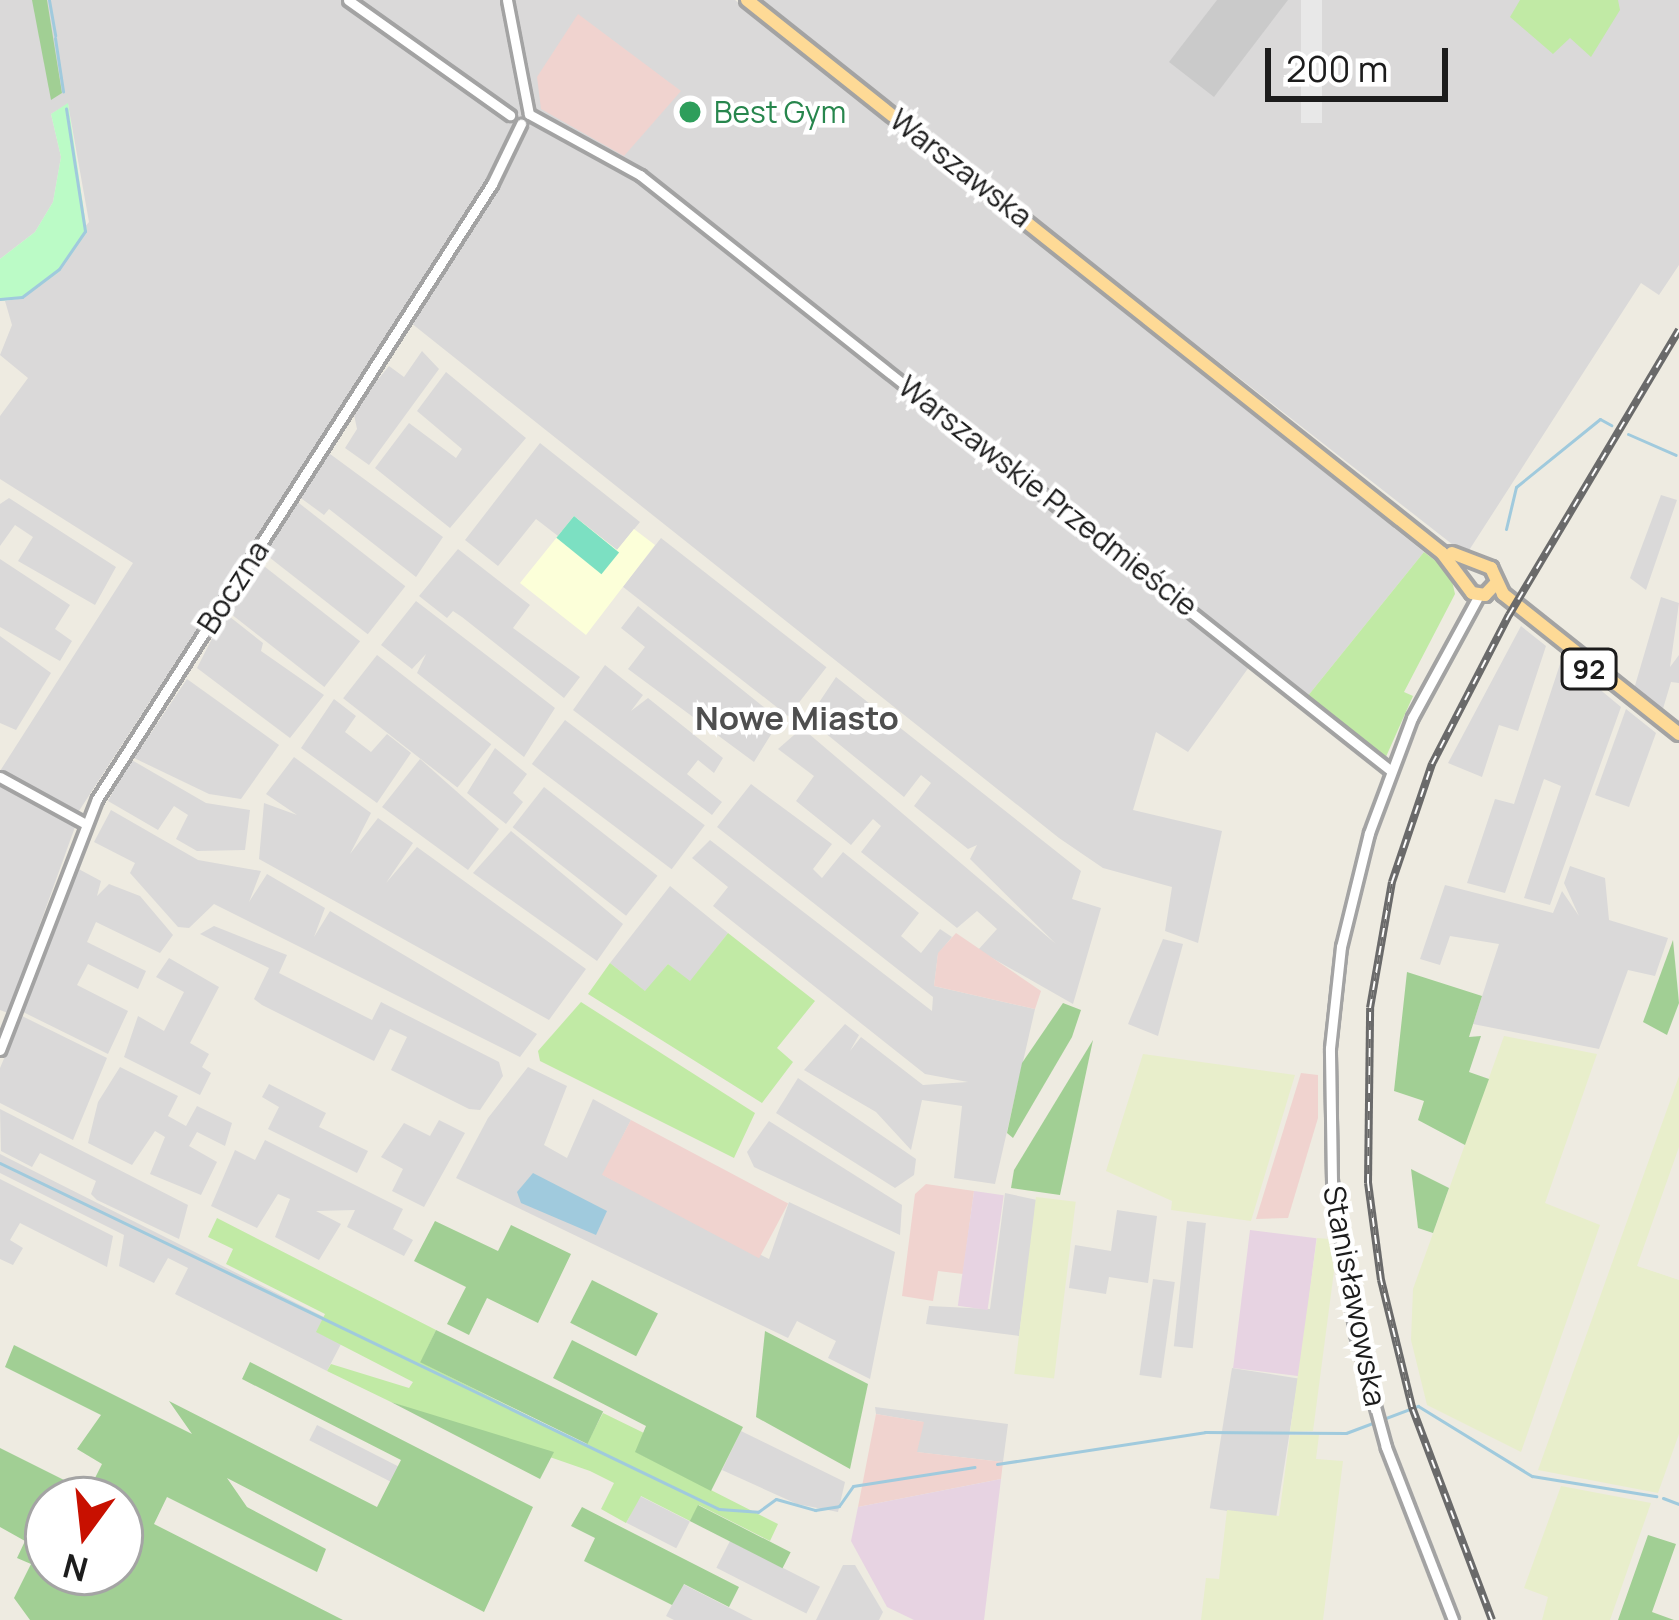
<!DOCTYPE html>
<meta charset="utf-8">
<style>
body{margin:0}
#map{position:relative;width:1679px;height:1620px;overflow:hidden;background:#eeebe1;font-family:Manrope,sans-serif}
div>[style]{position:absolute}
.residential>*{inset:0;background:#dad9d9;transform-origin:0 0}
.commercial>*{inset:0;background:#f0d3cf;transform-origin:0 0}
.industrial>*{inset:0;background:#e7d3e2;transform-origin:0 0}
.education>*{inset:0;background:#fcffd9}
.religious>*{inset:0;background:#cacaca}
.farmland>*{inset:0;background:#e8eecb;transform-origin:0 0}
.grass>*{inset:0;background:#c1eaa5}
.forest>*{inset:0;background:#a1cf94;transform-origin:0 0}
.park>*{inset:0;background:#bbfbc6}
.pitch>*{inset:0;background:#7ce0c2;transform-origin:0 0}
.parking>*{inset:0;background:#e8e8e8;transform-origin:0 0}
.water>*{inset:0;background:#a0cadd}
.stream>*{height:3px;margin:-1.5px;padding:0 1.5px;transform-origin:1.5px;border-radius:1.5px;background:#a0cadd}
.roads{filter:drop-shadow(3px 0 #a3a3a3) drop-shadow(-3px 0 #a3a3a3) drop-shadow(0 3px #a3a3a3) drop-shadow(0 -3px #a3a3a3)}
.minor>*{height:9px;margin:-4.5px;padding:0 4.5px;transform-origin:4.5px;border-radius:4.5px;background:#fff}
.major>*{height:12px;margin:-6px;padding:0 6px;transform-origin:6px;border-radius:6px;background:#feda96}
.rail>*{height:8px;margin-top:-4px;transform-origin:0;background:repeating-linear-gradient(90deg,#fff 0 9px,#6a6a6a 0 18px);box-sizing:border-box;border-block:3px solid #6a6a6a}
.dots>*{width:33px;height:33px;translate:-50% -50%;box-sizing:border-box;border:6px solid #fff;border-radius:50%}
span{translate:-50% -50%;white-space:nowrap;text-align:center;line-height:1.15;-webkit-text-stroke:9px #fff;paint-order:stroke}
.shield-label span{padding:3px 9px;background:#fff;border:3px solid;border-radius:9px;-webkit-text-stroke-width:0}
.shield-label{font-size:27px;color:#1c1c1c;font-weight:700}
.leisure-label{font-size:30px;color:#27864d}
.left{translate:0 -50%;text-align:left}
.street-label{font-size:30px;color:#1c1c1c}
.neighbourhood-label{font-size:33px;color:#4f4f4f;font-weight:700}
.north{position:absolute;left:24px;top:1476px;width:120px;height:120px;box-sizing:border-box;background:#fff;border:3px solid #a4a4a4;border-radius:50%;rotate:195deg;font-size:33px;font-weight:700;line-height:48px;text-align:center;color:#1c1c1c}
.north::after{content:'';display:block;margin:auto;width:42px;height:54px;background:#c81000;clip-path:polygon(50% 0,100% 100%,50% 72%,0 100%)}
.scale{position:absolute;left:1265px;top:48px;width:183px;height:54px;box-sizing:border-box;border:6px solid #1c1c1c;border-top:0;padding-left:15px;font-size:36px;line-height:42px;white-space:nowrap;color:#1c1c1c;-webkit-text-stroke:9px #fff;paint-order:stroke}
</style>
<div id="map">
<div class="residential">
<div style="clip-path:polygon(0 0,735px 0,1424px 552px,1299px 707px,1249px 667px,1188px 752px,1156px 732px,1133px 810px,1222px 831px,1198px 943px,1165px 931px,1172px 887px,1103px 868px,1059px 838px,401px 315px,77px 814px,0 771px,133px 563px,0 479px,0 416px,28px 378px,0 355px,12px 325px,5px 301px,24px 298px,89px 222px,68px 104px,51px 114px,61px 157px,53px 202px,35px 232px,0 259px)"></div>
<div style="clip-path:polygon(755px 0,1679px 0,1679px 265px,1659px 295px,1641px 283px,1466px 555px)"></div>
<div style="clip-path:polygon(422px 351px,439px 369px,369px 465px,345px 448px,357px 429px,353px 410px,389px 366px,404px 377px)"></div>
<div style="clip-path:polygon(446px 372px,526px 438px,450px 528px,375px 468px,409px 423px,456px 458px,462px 449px,417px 411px)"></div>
<div style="clip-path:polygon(540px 443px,640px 522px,617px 550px,574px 516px,558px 536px,536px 519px,498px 566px,465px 540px)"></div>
<div style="clip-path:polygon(326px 451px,443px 537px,416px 577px,329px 509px,324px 515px,298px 496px)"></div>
<div style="clip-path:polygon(1661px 495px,1677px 500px,1646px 590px,1630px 578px)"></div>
<div style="clip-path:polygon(9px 498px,116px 567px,95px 605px,18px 561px,33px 537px,15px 525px,0 546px,0 504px)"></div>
<div style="left:295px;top:500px;width:140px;height:61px;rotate:38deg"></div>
<div style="left:661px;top:538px;width:210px;height:62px;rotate:38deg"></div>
<div style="clip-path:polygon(458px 549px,530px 605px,513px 628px,580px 677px,564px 698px,462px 617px,453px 611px,447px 618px,419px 596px)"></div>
<div style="clip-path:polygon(0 559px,70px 605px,55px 629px,72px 641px,60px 661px,0 627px)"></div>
<div style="left:260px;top:563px;width:127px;height:58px;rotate:38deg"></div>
<div style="clip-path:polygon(1661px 597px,1679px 603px,1670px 667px,1679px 655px,1679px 683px,1671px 682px,1662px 712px,1634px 689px)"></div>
<div style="clip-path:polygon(416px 601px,555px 708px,524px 757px,417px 673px,426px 654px,412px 669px,381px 645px)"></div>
<div style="clip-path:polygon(638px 606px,780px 720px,754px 762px,628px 669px,645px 647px,621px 628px)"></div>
<div style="clip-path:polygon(225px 613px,263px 643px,261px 651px,324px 695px,290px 738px,197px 668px)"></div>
<div style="clip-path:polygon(1521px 626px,1546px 646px,1518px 731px,1499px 725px,1482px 777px,1448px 763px)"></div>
<div style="clip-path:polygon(0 636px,51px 673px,16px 730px,0 723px)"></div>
<div style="left:377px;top:655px;width:145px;height:55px;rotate:38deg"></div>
<div style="clip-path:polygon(1562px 658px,1621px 707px,1550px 905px,1524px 898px,1561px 786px,1544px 779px,1505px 893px,1467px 883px,1495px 799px,1514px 804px)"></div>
<div style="clip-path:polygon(605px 665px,643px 695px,631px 711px,648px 698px,723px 758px,714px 773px,698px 760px,687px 774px,722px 802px,712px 815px,573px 710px)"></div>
<div style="clip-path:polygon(836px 677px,1081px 871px,1072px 899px,1101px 908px,1073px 1004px,978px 950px,997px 929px,977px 911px,957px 928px,861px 852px,881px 826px,873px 819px,851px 845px,796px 801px,814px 776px,778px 749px,802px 728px,1056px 944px,970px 859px,977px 845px,968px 849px,914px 806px,931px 783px,921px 775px,904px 797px,808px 719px)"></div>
<div style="clip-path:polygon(187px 679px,279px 745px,241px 799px,209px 794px,134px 758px)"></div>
<div style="clip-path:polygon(334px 699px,356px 716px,345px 732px,371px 752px,387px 734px,411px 753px,377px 803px,301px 748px)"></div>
<div style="clip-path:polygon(1626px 709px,1656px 733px,1629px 807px,1595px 795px)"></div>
<div style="left:565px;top:720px;width:175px;height:55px;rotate:37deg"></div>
<div style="clip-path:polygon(495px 748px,527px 774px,513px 793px,523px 802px,506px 824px,467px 793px)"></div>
<div style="clip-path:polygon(294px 757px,371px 813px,350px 854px,378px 818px,413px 843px,386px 883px,417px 847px,586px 969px,549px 1020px,259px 859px,264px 803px,297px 815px,266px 794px)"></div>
<div style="clip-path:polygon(130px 759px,206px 803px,250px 810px,245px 850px,197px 851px,176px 839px,188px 815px,174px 806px,158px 830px,108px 801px)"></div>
<div style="clip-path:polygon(420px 759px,499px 829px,468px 870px,382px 807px)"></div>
<div style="clip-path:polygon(0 782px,75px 827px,8px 1013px,0 1010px)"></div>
<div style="clip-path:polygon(751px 784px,832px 844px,813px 869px,822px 878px,843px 852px,919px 913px,901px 936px,921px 953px,940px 929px,952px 937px,938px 954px,934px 986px,1035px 1009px,995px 1184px,954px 1178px,962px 1106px,922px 1100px,911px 1150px,876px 1112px,804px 1070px,845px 1024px,859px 1035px,850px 1051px,861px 1037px,923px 1085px,968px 1082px,925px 1074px,713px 906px,728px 887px,692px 858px,710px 840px,932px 1011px,933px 997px,717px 827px)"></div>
<div style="left:544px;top:787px;width:144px;height:51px;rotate:38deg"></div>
<div style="clip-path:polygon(111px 810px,198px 860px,261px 871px,249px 902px,267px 874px,325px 908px,314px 937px,330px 911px,537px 1034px,520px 1057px,214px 904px,189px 928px,178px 927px,130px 873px,135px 863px,94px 842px)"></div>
<div style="clip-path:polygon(511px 831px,623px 924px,597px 961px,473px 873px)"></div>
<div style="clip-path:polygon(73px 866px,101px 881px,97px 896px,109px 884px,140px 896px,173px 935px,160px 953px,96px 922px,87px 942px,146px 971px,138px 989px,88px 964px,77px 985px,128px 1011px,108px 1054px,21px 1011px)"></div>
<div style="clip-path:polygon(1570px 866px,1605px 878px,1609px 920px,1668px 938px,1655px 976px,1628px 970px,1599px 1049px,1473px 1024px,1499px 944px,1450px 936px,1440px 965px,1420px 959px,1445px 885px,1553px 913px,1562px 891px,1579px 916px,1564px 883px)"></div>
<div style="clip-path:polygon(670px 886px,728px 933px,690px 982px,668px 964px,646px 992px,610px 963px)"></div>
<div style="clip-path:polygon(214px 926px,287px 955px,279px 973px,372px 1020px,381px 1002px,499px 1062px,503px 1076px,480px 1110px,469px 1109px,391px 1070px,407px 1037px,390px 1029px,374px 1061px,262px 1005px,254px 999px,269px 968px,200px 934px)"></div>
<div style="clip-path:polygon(1163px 939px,1183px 944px,1158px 1036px,1128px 1024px)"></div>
<div style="clip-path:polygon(169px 958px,219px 987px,190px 1043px,209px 1054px,202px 1067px,211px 1073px,200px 1095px,124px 1057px,138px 1016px,164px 1031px,184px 992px,156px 977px)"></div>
<div style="clip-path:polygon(22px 1016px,107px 1058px,73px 1140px,0 1103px,0 1068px)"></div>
<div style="clip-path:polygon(120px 1067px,178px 1096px,168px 1116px,186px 1126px,197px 1106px,232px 1123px,225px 1146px,197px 1132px,189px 1146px,217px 1162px,201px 1195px,150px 1174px,165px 1137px,155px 1131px,132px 1165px,88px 1143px,98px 1102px)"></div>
<div style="clip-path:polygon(528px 1067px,567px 1086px,544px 1145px,567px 1158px,593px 1099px,631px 1120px,603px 1175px,769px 1259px,789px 1202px,895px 1252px,870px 1379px,828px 1358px,836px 1341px,797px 1321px,788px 1338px,456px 1178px,488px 1118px)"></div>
<div style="clip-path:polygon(798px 1078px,916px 1159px,914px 1175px,895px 1188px,776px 1113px)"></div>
<div style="clip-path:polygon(269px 1084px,326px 1113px,319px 1127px,368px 1151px,357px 1173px,268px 1129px,279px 1107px,262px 1097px)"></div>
<div style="clip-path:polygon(0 1109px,188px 1205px,179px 1239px,97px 1200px,91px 1194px,96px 1181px,40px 1153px,32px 1167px,1px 1151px)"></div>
<div style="clip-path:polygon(439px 1120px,465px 1133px,424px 1207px,392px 1191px,403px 1169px,381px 1157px,404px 1123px,430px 1136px)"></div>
<div style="clip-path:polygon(769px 1121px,902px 1205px,900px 1235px,754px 1167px,747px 1152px)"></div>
<div style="clip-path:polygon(265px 1140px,403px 1209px,393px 1229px,413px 1240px,404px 1256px,347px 1227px,355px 1210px,316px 1211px,341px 1224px,319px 1260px,275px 1237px,290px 1199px,278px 1194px,257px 1228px,211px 1206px,235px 1150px,255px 1160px)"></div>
<div style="clip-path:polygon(0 1154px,324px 1317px,317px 1332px,341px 1344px,327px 1371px,175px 1294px,188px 1268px,168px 1258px,154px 1283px,119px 1266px,124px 1235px,0 1173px)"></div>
<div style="clip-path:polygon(0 1179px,113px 1236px,107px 1267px,20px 1223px,10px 1240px,23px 1248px,13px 1265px,0 1259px)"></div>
<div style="clip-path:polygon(1005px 1193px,1037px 1200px,1019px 1336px,926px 1324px,929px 1306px,990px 1309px)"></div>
<div style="clip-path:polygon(1117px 1210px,1157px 1216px,1148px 1283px,1109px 1277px,1106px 1294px,1069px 1288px,1075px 1245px,1111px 1251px)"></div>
<div style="left:1187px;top:1221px;width:19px;height:126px;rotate:6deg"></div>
<div style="left:1153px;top:1279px;width:22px;height:97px;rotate:8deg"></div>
<div style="left:1232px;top:1368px;width:67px;height:142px;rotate:9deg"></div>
<div style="clip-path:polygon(875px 1407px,1008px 1424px,1003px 1462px,916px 1452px,923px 1422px,876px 1414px)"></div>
<div style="left:317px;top:1425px;width:92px;height:17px;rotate:27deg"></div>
<div style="clip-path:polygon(741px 1431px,845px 1482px,838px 1512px,797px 1504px,722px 1470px)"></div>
<div style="left:640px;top:1496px;width:56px;height:30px;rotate:27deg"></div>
<div style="left:730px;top:1541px;width:101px;height:30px;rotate:27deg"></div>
<div style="clip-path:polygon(843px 1565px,855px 1565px,883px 1612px,879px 1620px,816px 1620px)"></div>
<div style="clip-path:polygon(683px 1584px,753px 1620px,674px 1620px,666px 1616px)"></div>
</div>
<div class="commercial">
<div style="clip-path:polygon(578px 14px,681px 91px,624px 156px,541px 109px,537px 77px)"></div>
<div style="clip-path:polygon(956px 933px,1041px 991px,1035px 1009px,934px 986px,938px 953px)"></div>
<div style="clip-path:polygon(1301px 1073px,1318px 1075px,1318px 1118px,1288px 1218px,1256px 1219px)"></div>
<div style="left:631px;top:1120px;width:178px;height:62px;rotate:28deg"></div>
<div style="clip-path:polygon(926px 1184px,974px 1191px,963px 1274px,938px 1271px,933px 1301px,902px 1296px,915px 1194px)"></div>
<div style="clip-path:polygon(876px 1414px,924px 1422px,917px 1452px,1003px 1462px,1001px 1479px,858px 1507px)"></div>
</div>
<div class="industrial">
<div style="left:974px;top:1191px;width:30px;height:116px;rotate:8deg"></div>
<div style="left:1250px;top:1230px;width:67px;height:139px;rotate:7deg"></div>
<div style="clip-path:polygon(1001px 1479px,984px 1620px,914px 1620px,887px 1607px,851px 1541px,858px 1507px)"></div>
</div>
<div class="education">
<div style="clip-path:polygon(574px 516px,617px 550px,634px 529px,655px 545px,586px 635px,520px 583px)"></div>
</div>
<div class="religious">
<div style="clip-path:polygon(1217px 0,1288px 0,1214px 97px,1169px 62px)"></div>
</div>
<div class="farmland">
<div style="clip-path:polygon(1504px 1036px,1597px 1054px,1545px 1203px,1600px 1225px,1521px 1452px,1427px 1405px,1411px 1340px,1413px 1289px)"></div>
<div style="clip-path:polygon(1143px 1054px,1295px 1075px,1251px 1221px,1171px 1210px,1172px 1201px,1106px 1171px)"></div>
<div style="clip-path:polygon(1679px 1076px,1679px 1147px,1637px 1266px,1679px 1280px,1679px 1434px,1658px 1493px,1538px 1470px)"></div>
<div style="left:1036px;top:1197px;width:40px;height:178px;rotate:7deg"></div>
<div style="clip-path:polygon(1317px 1238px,1329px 1239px,1334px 1271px,1313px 1431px,1290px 1432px)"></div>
<div style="clip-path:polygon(1290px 1435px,1319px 1435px,1316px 1459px,1343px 1461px,1323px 1620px,1201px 1620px,1206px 1578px,1219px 1579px,1227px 1510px,1279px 1516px)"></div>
<div style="clip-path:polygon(1561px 1486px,1651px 1503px,1610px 1620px,1542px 1620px,1548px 1597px,1524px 1588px)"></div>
</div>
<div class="grass">
<div style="clip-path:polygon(1520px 0,1618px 0,1620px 10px,1591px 57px,1570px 38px,1553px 54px,1510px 17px)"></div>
<div style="clip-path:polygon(1424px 552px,1450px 572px,1455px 594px,1404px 692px,1413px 696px,1385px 759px,1307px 697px)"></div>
<div style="clip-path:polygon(728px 933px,815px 1001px,777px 1048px,793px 1062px,762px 1103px,588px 994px,610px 963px,645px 991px,668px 964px,690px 981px)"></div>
<div style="clip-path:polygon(581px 1002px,755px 1113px,734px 1158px,540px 1061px,538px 1051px)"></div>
<div style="clip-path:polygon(217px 1218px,436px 1330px,421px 1362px,586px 1445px,603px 1413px,644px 1433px,636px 1452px,778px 1524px,770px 1541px,699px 1505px,690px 1521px,641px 1496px,626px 1523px,601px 1509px,614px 1483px,590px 1471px,391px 1402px,327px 1371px,331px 1364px,409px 1388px,413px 1382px,316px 1332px,325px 1314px,226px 1264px,233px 1249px,208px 1237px)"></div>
</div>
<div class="forest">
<div style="clip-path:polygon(32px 0,47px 0,62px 93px,51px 100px)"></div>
<div style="clip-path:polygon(1673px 940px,1679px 1003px,1667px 1035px,1643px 1022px)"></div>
<div style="clip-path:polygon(1407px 972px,1482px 996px,1469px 1037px,1481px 1036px,1469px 1072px,1489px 1079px,1465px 1145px,1418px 1120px,1424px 1101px,1394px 1091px)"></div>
<div style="clip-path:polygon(1063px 1003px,1081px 1010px,1072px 1037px,1013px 1138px,1007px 1133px,1022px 1063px)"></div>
<div style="clip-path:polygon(1093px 1040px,1060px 1195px,1011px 1188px,1014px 1170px)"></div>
<div style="clip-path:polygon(1411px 1169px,1449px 1188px,1433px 1233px,1418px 1228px)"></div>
<div style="clip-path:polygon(435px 1221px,498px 1251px,511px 1225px,571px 1254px,538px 1323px,487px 1298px,469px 1335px,447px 1324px,466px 1287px,414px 1261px)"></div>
<div style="left:592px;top:1280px;width:74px;height:48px;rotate:27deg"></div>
<div style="left:436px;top:1330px;width:186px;height:36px;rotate:26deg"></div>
<div style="clip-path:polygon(765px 1331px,868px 1384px,850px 1469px,756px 1417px)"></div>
<div style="clip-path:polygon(572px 1340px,743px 1427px,711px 1491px,635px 1452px,646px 1426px,553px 1378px)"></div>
<div style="clip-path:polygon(evenodd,14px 1345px,192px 1434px,169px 1401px,377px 1507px,401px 1460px,242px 1379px,250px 1362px,533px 1507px,484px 1612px,227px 1478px,247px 1507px,326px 1549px,317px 1572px,167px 1497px,154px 1524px,343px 1620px,30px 1620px,14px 1598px,31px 1564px,17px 1558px,25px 1541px,0 1527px,0 1448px,88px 1492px,102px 1464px,77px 1449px,101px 1415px,5px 1367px,14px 1345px,120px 1500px,120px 1572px,48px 1572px,48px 1500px,120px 1500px)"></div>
<div style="clip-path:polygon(391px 1402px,554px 1452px,540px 1479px)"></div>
<div style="left:698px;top:1505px;width:104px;height:18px;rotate:27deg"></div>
<div style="clip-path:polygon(582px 1507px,739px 1587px,729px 1607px,684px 1584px,672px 1605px,584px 1561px,595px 1538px,571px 1526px)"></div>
<div style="clip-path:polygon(1648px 1535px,1676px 1544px,1652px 1612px,1674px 1620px,1618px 1620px)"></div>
</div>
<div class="park">
<div style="clip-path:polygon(68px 103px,87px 232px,59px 272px,23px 298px,0 301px,0 259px,35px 232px,53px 202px,61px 157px,51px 114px)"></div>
</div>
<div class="pitch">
<div style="left:574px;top:516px;width:58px;height:28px;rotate:39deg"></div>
</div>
<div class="parking">
<div style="left:1301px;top:0;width:21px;height:123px"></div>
</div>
<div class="water">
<div style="clip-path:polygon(533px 1173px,607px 1211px,596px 1235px,521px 1203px,517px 1192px)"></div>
</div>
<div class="stream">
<div style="left:49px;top:0;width:36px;rotate:80deg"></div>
<div style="left:55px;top:38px;width:54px;rotate:81.4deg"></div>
<div style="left:0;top:299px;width:22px;rotate:-5deg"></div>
<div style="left:22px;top:297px;width:46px;rotate:-37.1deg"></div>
<div style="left:59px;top:269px;width:46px;rotate:-55.6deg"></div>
<div style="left:85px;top:231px;width:124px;rotate:-98.8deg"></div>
<div style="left:1628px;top:434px;width:52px;rotate:23.6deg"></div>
<div style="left:1506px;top:529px;width:43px;rotate:-76.6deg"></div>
<div style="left:1516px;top:487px;width:108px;rotate:-39deg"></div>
<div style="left:1600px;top:419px;width:13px;rotate:29deg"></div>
<div style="left:0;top:1163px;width:798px;rotate:25.7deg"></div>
<div style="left:719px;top:1509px;width:39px;rotate:4deg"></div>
<div style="left:758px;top:1512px;width:22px;rotate:-36deg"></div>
<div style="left:776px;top:1499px;width:41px;rotate:15.8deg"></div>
<div style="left:815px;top:1510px;width:24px;rotate:-9deg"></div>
<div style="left:839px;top:1506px;width:24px;rotate:-55deg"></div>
<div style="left:853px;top:1486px;width:123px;rotate:-8.9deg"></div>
<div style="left:997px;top:1464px;width:210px;rotate:-8.7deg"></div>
<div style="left:1205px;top:1432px;width:141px;rotate:0.4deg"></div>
<div style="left:1346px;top:1433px;width:77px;rotate:-20.6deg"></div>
<div style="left:1418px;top:1406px;width:134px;rotate:31.6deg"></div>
<div style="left:1532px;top:1476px;width:126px;rotate:9.2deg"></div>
<div style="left:1663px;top:1498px;width:17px;rotate:21deg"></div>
</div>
<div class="roads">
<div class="minor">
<div style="left:348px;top:0;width:199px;rotate:35.4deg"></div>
<div style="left:507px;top:0;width:116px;rotate:79.1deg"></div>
<div style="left:529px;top:114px;width:127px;rotate:28.8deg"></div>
<div style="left:640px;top:175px;width:957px;rotate:38.43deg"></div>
<div style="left:0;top:777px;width:96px;rotate:28.7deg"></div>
<div style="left:0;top:1050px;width:269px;rotate:-68.9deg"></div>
<div style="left:97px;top:799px;width:731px;rotate:-57.29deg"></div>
<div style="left:492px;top:184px;width:67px;rotate:-64.2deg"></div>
<div style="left:1453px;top:1620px;width:186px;rotate:-111.2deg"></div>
<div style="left:1386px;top:1447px;width:118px;rotate:-105.2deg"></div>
<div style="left:1355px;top:1333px;width:154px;rotate:-98.6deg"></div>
<div style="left:1332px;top:1181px;width:133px;rotate:-90.9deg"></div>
<div style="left:1330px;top:1048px;width:102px;rotate:-83.8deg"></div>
<div style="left:1341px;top:947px;width:117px;rotate:-76.2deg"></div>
<div style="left:1369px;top:833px;width:123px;rotate:-69.5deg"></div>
<div style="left:1412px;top:718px;width:140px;rotate:-61.4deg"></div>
</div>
<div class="major">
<div style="left:747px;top:0;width:888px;rotate:38.51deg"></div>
<div style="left:1442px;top:553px;width:50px;rotate:53.1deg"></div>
<div style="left:1472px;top:593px;width:13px;rotate:9deg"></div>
<div style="left:1485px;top:595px;width:16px;rotate:-47deg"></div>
<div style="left:1452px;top:553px;width:42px;rotate:21deg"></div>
<div style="left:1491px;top:568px;width:29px;rotate:65deg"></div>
<div style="left:1503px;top:594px;width:225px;rotate:38.5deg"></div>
</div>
</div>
<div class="rail">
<div style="left:1492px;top:1620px;width:228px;rotate:-110.6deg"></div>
<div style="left:1412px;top:1407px;width:131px;rotate:-103.7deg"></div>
<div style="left:1381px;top:1280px;width:98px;rotate:-97.6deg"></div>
<div style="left:1368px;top:1183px;width:175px;rotate:-89.3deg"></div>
<div style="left:1370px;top:1008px;width:128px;rotate:-80.1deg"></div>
<div style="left:1392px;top:882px;width:125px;rotate:-71.3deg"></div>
<div style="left:1432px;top:764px;width:168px;rotate:-62.7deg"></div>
<div style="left:1509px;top:615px;width:332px;rotate:-59.2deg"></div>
</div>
<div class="dots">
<div style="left:690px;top:112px;background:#2e9e5b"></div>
</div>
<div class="shield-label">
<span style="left:1589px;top:669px">92</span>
</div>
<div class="leisure-label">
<span class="left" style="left:714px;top:112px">Best Gym</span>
</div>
<div class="street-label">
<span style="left:961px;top:168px;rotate:38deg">Warszawska</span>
<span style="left:1048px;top:496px;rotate:38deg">Warszawskie Przedmieście</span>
<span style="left:233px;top:587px;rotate:-57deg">Boczna</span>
<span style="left:1355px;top:1296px;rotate:79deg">Stanisławowska</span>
</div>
<div class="neighbourhood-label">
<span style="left:797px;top:718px">Nowe Miasto</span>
</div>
<div class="north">N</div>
<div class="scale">200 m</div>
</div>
